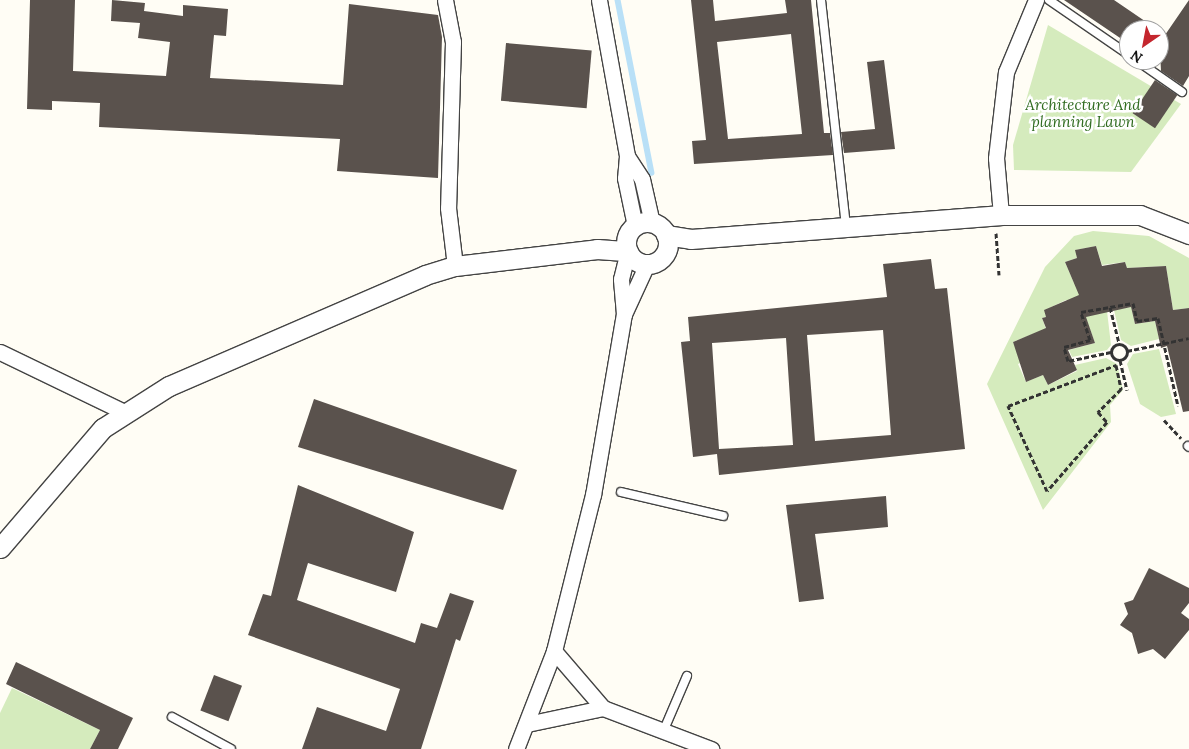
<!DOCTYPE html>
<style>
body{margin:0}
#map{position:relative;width:1189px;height:749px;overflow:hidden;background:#fffdf5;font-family:Lora,serif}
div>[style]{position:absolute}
.green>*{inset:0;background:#d5ebbd}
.stream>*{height:5.5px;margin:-2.75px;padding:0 2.75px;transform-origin:2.75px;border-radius:2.75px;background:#b9e0f7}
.building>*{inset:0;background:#5a524d;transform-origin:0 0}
.path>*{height:3px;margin-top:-1.5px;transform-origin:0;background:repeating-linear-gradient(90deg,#333 0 5px,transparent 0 7.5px)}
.path>.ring{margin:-1.5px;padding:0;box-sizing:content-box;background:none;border:3px solid #333;border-radius:50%}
.roads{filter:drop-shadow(1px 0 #444) drop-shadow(-1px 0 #444) drop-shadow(0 1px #444) drop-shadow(0 -1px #444)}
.service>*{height:8px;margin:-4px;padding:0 4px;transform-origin:4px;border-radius:4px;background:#fff}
.minor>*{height:15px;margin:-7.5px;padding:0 7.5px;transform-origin:7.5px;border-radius:7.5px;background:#fff}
.tertiary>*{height:19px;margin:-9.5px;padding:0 9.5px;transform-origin:9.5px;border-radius:9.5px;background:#fff}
.tertiary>.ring{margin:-9.5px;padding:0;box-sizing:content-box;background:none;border:19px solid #fff;border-radius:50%}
span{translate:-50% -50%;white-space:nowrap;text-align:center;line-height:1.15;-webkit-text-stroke:5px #fff;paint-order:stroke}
.park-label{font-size:15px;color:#2f6b1f;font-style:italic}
.north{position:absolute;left:1119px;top:20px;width:50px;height:50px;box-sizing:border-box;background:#fff;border:1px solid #a0a0a0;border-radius:50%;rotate:213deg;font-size:14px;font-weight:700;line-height:20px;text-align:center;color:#111}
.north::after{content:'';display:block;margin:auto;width:18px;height:22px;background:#c4262e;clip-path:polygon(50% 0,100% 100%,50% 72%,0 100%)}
</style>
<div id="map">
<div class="green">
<div style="clip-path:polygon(1048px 25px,1181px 104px,1131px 172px,1014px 170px,1013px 145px)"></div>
<div style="clip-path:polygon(1093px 231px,1149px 236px,1189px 258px,1189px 308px,1173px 310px,1166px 266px,1127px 268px,1125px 262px,1102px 265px,1096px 246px,1076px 250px,1077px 258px,1065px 262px,1074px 283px,1080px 284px,1099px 304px,1066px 300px,1045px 310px,1046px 317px,1042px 318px,1046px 329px,1013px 342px,1018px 352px,1033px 358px,1018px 364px,1026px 382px,1043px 375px,1048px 385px,1077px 371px,1075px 365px,1106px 358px,1117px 364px,1123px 390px,1110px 405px,1111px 422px,1043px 510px,987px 384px,1045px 267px,1074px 236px)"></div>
<div style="clip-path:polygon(1131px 307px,1135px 324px,1155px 321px,1159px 339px,1131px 346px,1121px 340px,1114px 310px)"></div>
<div style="clip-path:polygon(1107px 311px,1111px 345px,1107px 350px,1072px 357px,1069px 350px,1095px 343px,1085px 315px)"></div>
<div style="clip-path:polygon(1159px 349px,1176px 414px,1161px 417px,1140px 404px,1127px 364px,1133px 354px)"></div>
<div style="clip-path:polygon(12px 688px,100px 730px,90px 749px,0 749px,0 713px)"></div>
</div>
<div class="stream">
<div style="left:618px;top:0;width:176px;rotate:78.9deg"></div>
</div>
<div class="building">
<div style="clip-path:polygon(30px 0,75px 0,73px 71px,166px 76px,170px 42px,138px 38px,140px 23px,111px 21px,112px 0,145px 3px,144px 11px,183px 16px,183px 5px,228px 9px,226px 36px,214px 35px,210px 78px,343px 85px,349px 4px,438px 15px,442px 37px,438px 178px,337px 171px,340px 139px,99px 127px,100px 103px,52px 101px,52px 110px,27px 109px)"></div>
<div style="clip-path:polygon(evenodd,691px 0,713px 0,715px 21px,787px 13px,785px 0,811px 0,824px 133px,830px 133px,833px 155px,694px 164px,692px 141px,706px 140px,691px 0,791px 34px,802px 134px,728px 139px,717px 42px,791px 34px)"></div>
<div style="clip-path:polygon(1064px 0,1114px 0,1158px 30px,1129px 30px,1129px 44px)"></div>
<div style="clip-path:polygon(1189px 0,1189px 76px,1183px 86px,1161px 71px,1159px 31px,1165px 35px)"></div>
<div style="left:506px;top:43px;width:86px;height:58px;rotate:5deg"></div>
<div style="clip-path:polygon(884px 60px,895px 149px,844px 153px,841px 132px,875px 129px,867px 62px)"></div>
<div style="left:1155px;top:80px;width:27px;height:40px;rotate:34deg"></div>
<div style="clip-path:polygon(1096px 246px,1102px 266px,1125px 262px,1127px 268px,1166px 266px,1173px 310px,1189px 308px,1189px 411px,1183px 412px,1167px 346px,1161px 348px,1155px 321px,1135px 324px,1131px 307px,1086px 317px,1095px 343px,1068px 350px,1077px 370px,1048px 385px,1043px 375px,1026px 382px,1013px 342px,1046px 328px,1042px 318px,1046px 317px,1044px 310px,1079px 295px,1065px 262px,1077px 258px,1075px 250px)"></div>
<div style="clip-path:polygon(evenodd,931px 259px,935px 289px,947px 288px,965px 449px,719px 475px,717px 454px,693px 457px,681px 342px,690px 341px,688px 317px,887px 297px,883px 264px,931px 259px,883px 330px,891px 435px,815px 441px,807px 335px,883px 330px,931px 259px,786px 338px,793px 445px,719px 449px,712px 343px,786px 338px)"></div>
<div style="clip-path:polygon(314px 399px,517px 470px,503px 510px,298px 447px)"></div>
<div style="clip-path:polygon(298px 485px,414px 532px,396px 592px,308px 563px,297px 600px,415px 643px,421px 623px,437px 628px,450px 593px,474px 601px,460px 641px,456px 639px,421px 749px,302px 749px,317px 707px,386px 731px,400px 689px,248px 635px,263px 594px,271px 596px)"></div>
<div style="clip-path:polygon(886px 496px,888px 527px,815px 534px,824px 599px,799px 602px,786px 505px)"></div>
<div style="clip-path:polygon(1149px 568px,1189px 588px,1189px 603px,1181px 613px,1189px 619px,1189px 630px,1165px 659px,1153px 649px,1138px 654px,1132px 633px,1120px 625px,1128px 614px,1124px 603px,1133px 600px)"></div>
<div style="clip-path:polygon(16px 662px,133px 718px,118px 749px,90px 749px,100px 730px,6px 684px)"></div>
<div style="left:214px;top:675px;width:30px;height:38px;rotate:21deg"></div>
</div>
<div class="path">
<div style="left:996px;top:233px;width:42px;rotate:85.9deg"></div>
<div style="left:1110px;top:307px;width:38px;rotate:76deg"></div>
<div class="ring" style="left:1111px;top:344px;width:13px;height:13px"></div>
<div style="left:1127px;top:351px;width:63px;rotate:-11.8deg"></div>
<div style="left:1111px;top:352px;width:44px;rotate:168.2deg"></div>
<div style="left:1068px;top:361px;width:15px;rotate:-106deg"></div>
<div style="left:1064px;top:347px;width:27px;rotate:-15deg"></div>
<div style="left:1090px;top:340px;width:29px;rotate:-108deg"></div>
<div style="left:1081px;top:312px;width:53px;rotate:-9.8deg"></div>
<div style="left:1133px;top:303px;width:18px;rotate:77deg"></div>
<div style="left:1137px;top:321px;width:21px;rotate:-8deg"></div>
<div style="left:1158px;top:318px;width:90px;rotate:77.2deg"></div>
<div style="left:1120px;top:360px;width:31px;rotate:77deg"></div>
<div style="left:1116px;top:365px;width:25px;rotate:78deg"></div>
<div style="left:1121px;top:389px;width:33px;rotate:135deg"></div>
<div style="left:1098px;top:412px;width:13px;rotate:48deg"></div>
<div style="left:1107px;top:422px;width:91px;rotate:131deg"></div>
<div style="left:1047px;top:491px;width:94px;rotate:-114.6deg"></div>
<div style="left:1008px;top:406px;width:116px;rotate:-20.8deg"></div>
<div style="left:1164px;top:420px;width:25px;rotate:47deg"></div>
</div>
<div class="roads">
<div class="service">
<div style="left:821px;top:0;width:226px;rotate:83.7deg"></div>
<div style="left:1049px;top:0;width:97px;rotate:34.5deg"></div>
<div style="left:1136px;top:60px;width:56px;rotate:34.8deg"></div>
<div style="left:1188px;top:446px;width:1px;rotate:45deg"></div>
<div style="left:621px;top:492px;width:105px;rotate:13.2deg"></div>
<div style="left:172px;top:717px;width:67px;rotate:28.5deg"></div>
<div style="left:663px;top:732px;width:61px;rotate:-66.8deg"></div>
</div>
<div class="minor">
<div style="left:445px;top:0;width:43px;rotate:79.2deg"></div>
<div style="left:453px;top:42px;width:166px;rotate:91.7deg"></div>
<div style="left:448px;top:208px;width:58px;rotate:83.1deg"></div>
<div style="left:599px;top:0;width:158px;rotate:79.8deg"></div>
<div style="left:627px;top:156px;width:22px;rotate:95deg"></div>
<div style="left:625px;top:178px;width:49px;rotate:78.2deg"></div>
<div style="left:627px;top:156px;width:27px;rotate:57deg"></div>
<div style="left:642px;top:179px;width:45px;rotate:77.2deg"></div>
<div style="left:1001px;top:215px;width:57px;rotate:-95deg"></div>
<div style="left:996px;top:158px;width:87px;rotate:-83.4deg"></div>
<div style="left:1006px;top:72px;width:78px;rotate:-67.4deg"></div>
<div style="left:624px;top:314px;width:55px;rotate:-65.3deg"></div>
<div style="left:0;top:352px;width:138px;rotate:25.8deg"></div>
<div style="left:554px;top:651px;width:75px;rotate:49.3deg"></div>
<div style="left:603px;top:708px;width:116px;rotate:20.8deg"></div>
<div style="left:527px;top:724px;width:78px;rotate:-11.9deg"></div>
<div style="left:516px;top:749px;width:105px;rotate:-68.8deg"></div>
<div style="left:554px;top:651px;width:161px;rotate:-76deg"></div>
<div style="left:593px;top:495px;width:184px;rotate:-80.3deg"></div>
<div style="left:624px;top:314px;width:35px;rotate:-95deg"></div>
<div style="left:621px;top:279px;width:29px;rotate:-76deg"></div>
</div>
<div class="tertiary">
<div class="ring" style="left:626px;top:222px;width:23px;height:23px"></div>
<div style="left:666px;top:235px;width:25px;rotate:9deg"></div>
<div style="left:691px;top:239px;width:315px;rotate:-4.4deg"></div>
<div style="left:1005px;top:215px;width:135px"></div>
<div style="left:1140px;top:215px;width:53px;rotate:21.2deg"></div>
<div style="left:0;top:548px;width:158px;rotate:-49.4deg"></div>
<div style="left:103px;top:428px;width:78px;rotate:-32.5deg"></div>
<div style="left:169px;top:386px;width:279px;rotate:-23.4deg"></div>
<div style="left:425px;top:275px;width:31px;rotate:-17deg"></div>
<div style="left:455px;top:266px;width:143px;rotate:-6.8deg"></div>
<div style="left:597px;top:249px;width:31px;rotate:4deg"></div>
</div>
</div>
<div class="park-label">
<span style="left:1083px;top:113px">Architecture And<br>planning Lawn</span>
</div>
<div class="north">N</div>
</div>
